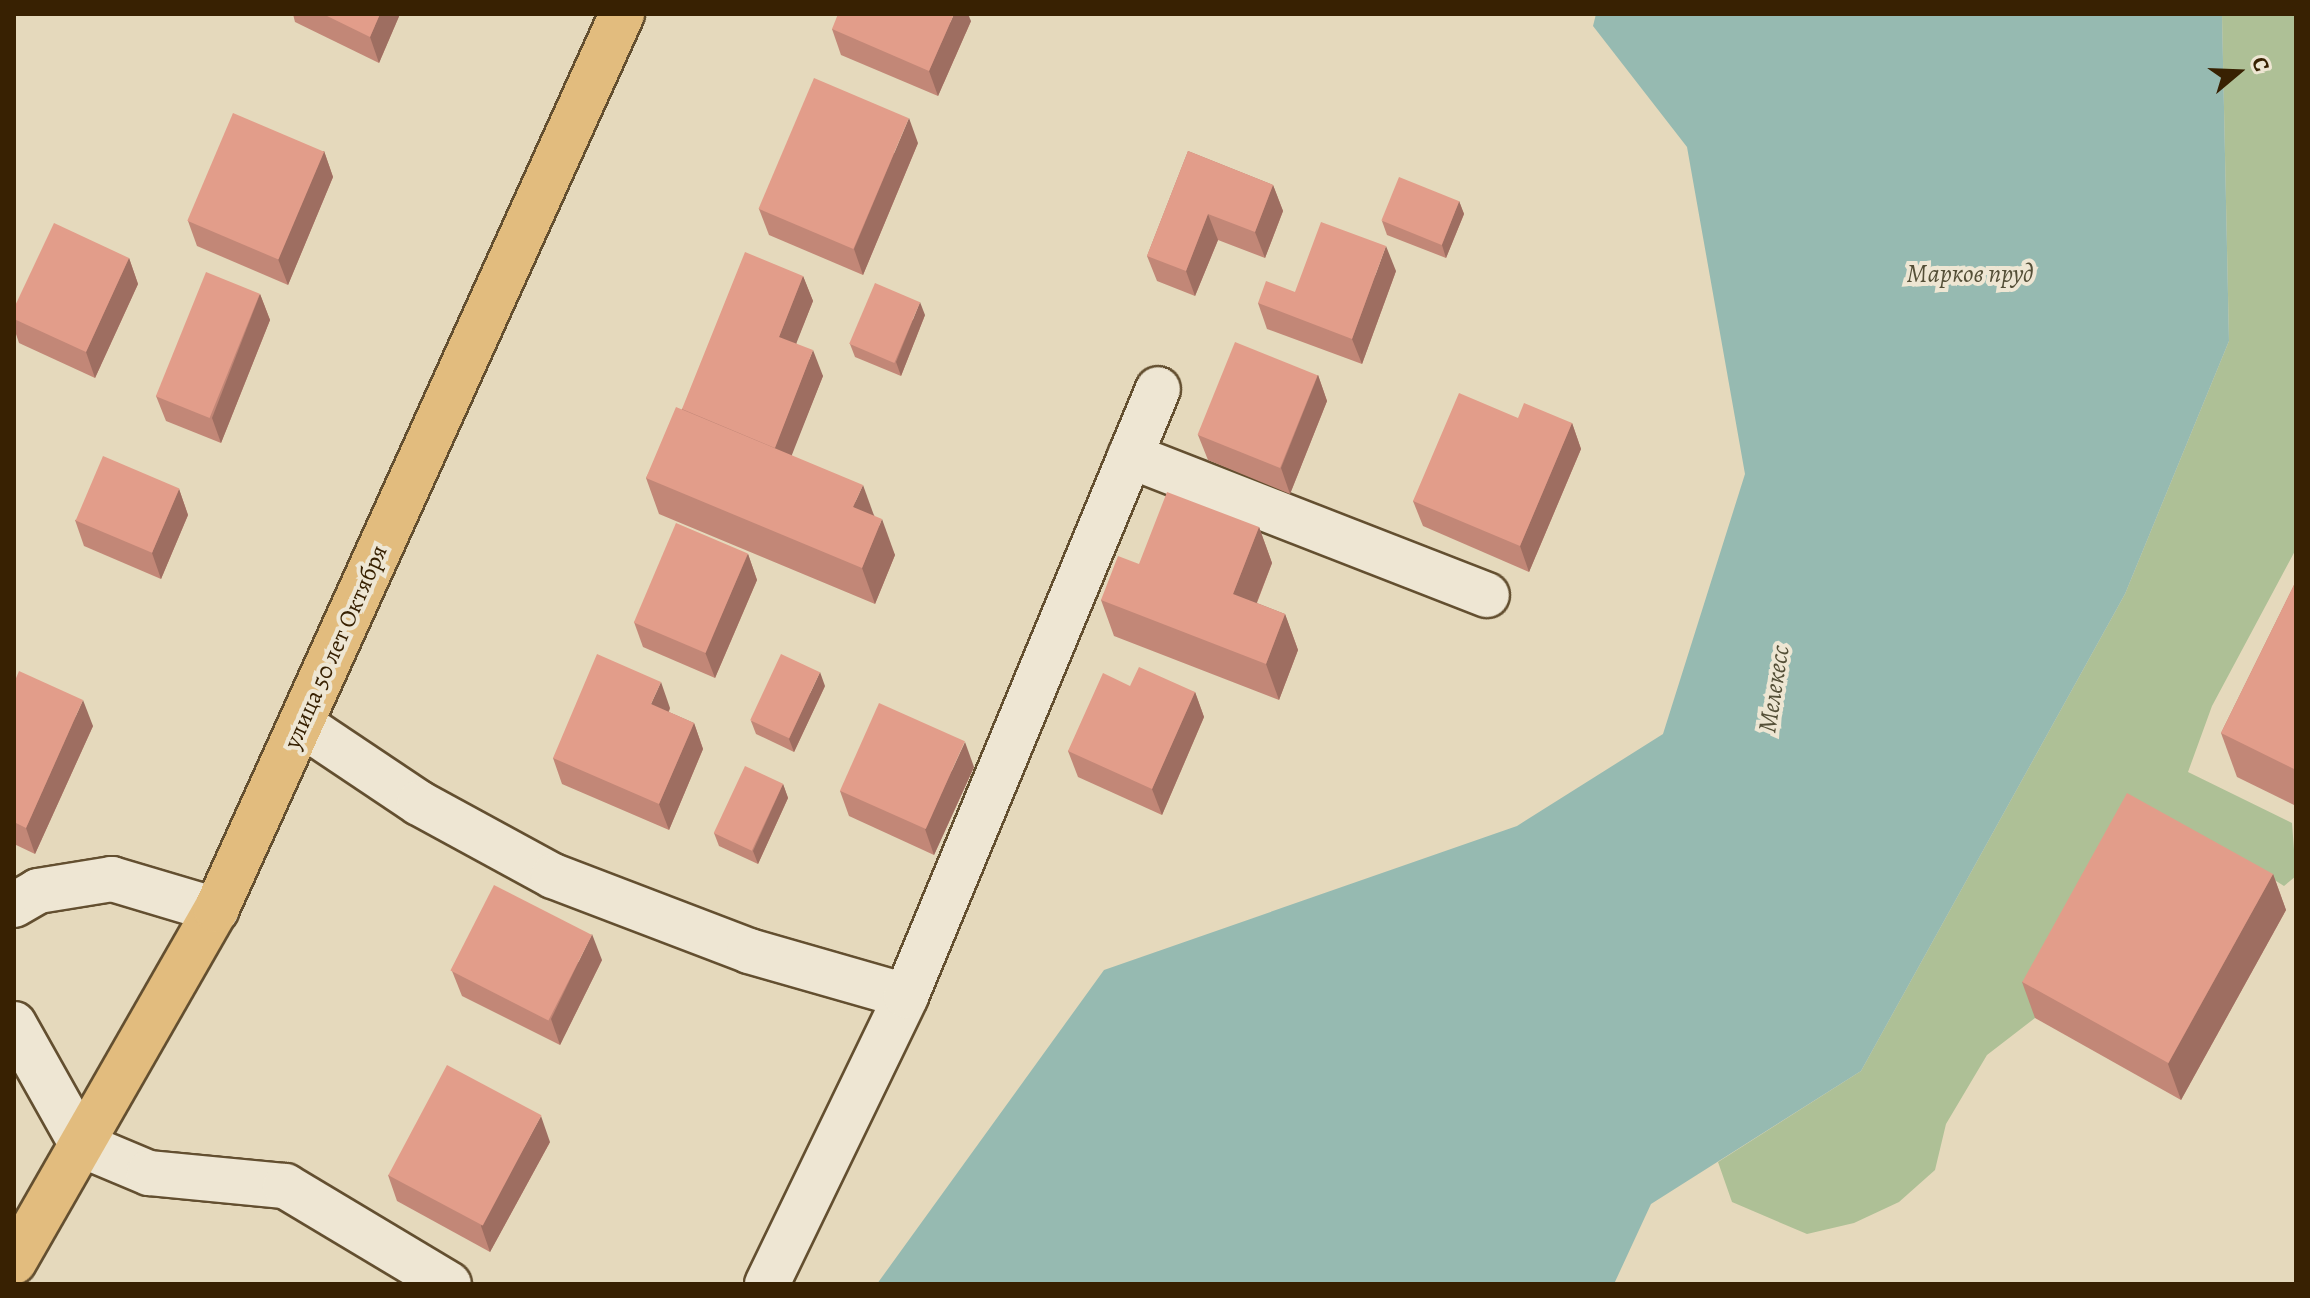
<!DOCTYPE html>
<meta charset="utf-8">
<style>
body{margin:0}
#map{position:relative;width:2310px;height:1298px;overflow:hidden;background:#e5d9bc;font-family:Alegreya,serif}
div>[style]{position:absolute}
.green>*{inset:0;background:#aec096}
.water>*{inset:0;background:#96bab1}
.roads{filter:drop-shadow(2px 0 #634f30) drop-shadow(-2px 0 #634f30) drop-shadow(0 2px #634f30) drop-shadow(0 -2px #634f30)}
.minor>*{height:44px;margin:-22px;padding:0 22px;transform-origin:22px;border-radius:22px;background:#eee6d3}
.major>*{height:44px;margin:-22px;padding:0 22px;transform-origin:22px;border-radius:22px;background:#e2bc7e}
.wall>*{inset:0;background:#c28777}
.shaded-wall>*{inset:0;background:#9e6e61}
.building>*{inset:0;background:#e29d8a;transform-origin:0 0}
span{translate:-50% -50%;white-space:nowrap;text-align:center;line-height:1.15;-webkit-text-stroke:8px #eee6d3;paint-order:stroke}
.street-label{font-size:24px;color:#382102}
.water-label{font-size:26px;color:#544f37;font-style:italic}
.frame{position:absolute;inset:0;border:16px solid #382102;pointer-events:none}
.north{position:absolute;left:2198px;top:32px;width:80px;height:80px;-webkit-text-stroke:6px #eee6d3;paint-order:stroke;rotate:71deg;font-size:22px;font-weight:700;line-height:32px;text-align:center;color:#382102}
.north::after{content:'';display:block;margin:auto;width:28px;height:36px;background:#382102;clip-path:polygon(50% 0,100% 100%,50% 72%,0 100%)}
</style>
<div id="map">
<div class="green">
<div style="clip-path:polygon(2222px 14px,2296px 14px,2296px 549px,2212px 706px,2188px 772px,2292px 823px,2296px 876px,2284px 886px,2227px 850px,2140px 829px,2035px 1018px,1987px 1055px,1946px 1124px,1935px 1170px,1899px 1202px,1854px 1223px,1807px 1234px,1732px 1202px,1718px 1162px,1861px 1071px,2125px 594px,2229px 341px)"></div>
</div>
<div class="water">
<div style="clip-path:polygon(1596px 14px,2222px 14px,2229px 341px,2125px 594px,1861px 1071px,1651px 1204px,1614px 1284px,877px 1284px,1104px 970px,1517px 826px,1663px 734px,1745px 474px,1687px 147px,1593px 26px)"></div>
</div>
<div class="roads">
<div class="minor">
<div style="left:1130px;top:456px;width:383px;rotate:21.3deg"></div>
<div style="left:301px;top:724px;width:142px;rotate:33.8deg"></div>
<div style="left:419px;top:803px;width:153px;rotate:28.6deg"></div>
<div style="left:553px;top:876px;width:210px;rotate:20.9deg"></div>
<div style="left:749px;top:951px;width:163px;rotate:16deg"></div>
<div style="left:14px;top:905px;width:28px;rotate:-30deg"></div>
<div style="left:38px;top:891px;width:75px;rotate:-9.2deg"></div>
<div style="left:112px;top:879px;width:109px;rotate:16.6deg"></div>
<div style="left:14px;top:1024px;width:139px;rotate:60.7deg"></div>
<div style="left:82px;top:1145px;width:73px;rotate:22.7deg"></div>
<div style="left:149px;top:1173px;width:137px;rotate:5.5deg"></div>
<div style="left:285px;top:1186px;width:191px;rotate:30.9deg"></div>
<div style="left:767px;top:1284px;width:320px;rotate:-64.2deg"></div>
<div style="left:906px;top:996px;width:657px;rotate:-67.45deg"></div>
</div>
<div class="major">
<div style="left:14px;top:1262px;width:406px;rotate:-60.2deg"></div>
<div style="left:216px;top:910px;width:984px;rotate:-65.62deg"></div>
</div>
</div>
<div class="wall">
<div style="clip-path:polygon(293px 14px,400px 14px,379px 63px,295px 22px)"></div>
<div style="clip-path:polygon(971px 21px,938px 96px,841px 55px,832px 29px)"></div>
<div style="clip-path:polygon(918px 143px,863px 275px,769px 235px,759px 209px)"></div>
<div style="clip-path:polygon(324px 151px,333px 177px,288px 285px,197px 246px,188px 221px)"></div>
<div style="clip-path:polygon(1188px 151px,1273px 185px,1283px 211px,1265px 258px,1218px 240px,1195px 296px,1157px 281px,1147px 256px)"></div>
<div style="clip-path:polygon(1459px 201px,1464px 214px,1446px 258px,1387px 235px,1382px 221px)"></div>
<div style="clip-path:polygon(129px 258px,138px 284px,95px 378px,19px 343px,14px 328px,14px 308px)"></div>
<div style="clip-path:polygon(1396px 271px,1362px 364px,1267px 329px,1258px 303px,1295px 292px)"></div>
<div style="clip-path:polygon(803px 276px,813px 301px,796px 343px,823px 376px,791px 455px,874px 515px,895px 555px,875px 604px,659px 514px,646px 478px,682px 409px)"></div>
<div style="clip-path:polygon(260px 294px,270px 320px,221px 443px,166px 421px,156px 396px)"></div>
<div style="clip-path:polygon(925px 315px,901px 376px,855px 357px,850px 344px)"></div>
<div style="clip-path:polygon(1318px 375px,1327px 401px,1290px 494px,1208px 460px,1198px 435px)"></div>
<div style="clip-path:polygon(1518px 418px,1572px 423px,1581px 449px,1529px 572px,1423px 526px,1413px 501px)"></div>
<div style="clip-path:polygon(179px 489px,188px 515px,161px 579px,84px 546px,75px 520px)"></div>
<div style="clip-path:polygon(1259px 527px,1272px 563px,1257px 603px,1285px 614px,1298px 650px,1279px 700px,1114px 636px,1101px 600px,1139px 564px)"></div>
<div style="clip-path:polygon(748px 554px,757px 580px,715px 678px,643px 647px,634px 622px)"></div>
<div style="clip-path:polygon(2296px 581px,2296px 806px,2237px 777px,2221px 733px)"></div>
<div style="clip-path:polygon(14px 683px,93px 726px,35px 854px,14px 844px)"></div>
<div style="clip-path:polygon(825px 686px,794px 752px,756px 734px,751px 721px)"></div>
<div style="clip-path:polygon(1130px 686px,1195px 692px,1204px 717px,1162px 815px,1078px 777px,1068px 751px)"></div>
<div style="clip-path:polygon(670px 708px,669px 712px,694px 723px,703px 749px,669px 830px,562px 784px,553px 758px)"></div>
<div style="clip-path:polygon(974px 767px,934px 855px,849px 816px,840px 791px)"></div>
<div style="clip-path:polygon(783px 784px,788px 798px,758px 864px,719px 846px,714px 833px)"></div>
<div style="clip-path:polygon(2273px 874px,2286px 910px,2181px 1100px,2035px 1018px,2022px 982px)"></div>
<div style="clip-path:polygon(602px 960px,560px 1045px,462px 996px,452px 971px)"></div>
<div style="clip-path:polygon(550px 1142px,490px 1252px,397px 1201px,388px 1175px)"></div>
</div>
<div class="shaded-wall">
<div style="clip-path:polygon(380px 14px,400px 14px,379px 63px,370px 37px)"></div>
<div style="clip-path:polygon(954px 14px,968px 14px,971px 21px,938px 96px,929px 71px)"></div>
<div style="clip-path:polygon(909px 118px,918px 143px,863px 275px,854px 249px)"></div>
<div style="clip-path:polygon(324px 151px,333px 177px,288px 285px,278px 259px)"></div>
<div style="clip-path:polygon(1273px 185px,1283px 211px,1265px 258px,1255px 232px)"></div>
<div style="clip-path:polygon(1459px 201px,1464px 214px,1446px 258px,1442px 245px)"></div>
<div style="clip-path:polygon(1208px 214px,1218px 240px,1195px 296px,1186px 271px)"></div>
<div style="clip-path:polygon(1386px 246px,1396px 271px,1362px 364px,1352px 339px)"></div>
<div style="clip-path:polygon(129px 258px,138px 284px,95px 378px,86px 352px)"></div>
<div style="clip-path:polygon(803px 276px,813px 301px,789px 362px,779px 337px)"></div>
<div style="clip-path:polygon(260px 294px,270px 320px,221px 443px,212px 418px)"></div>
<div style="clip-path:polygon(920px 302px,925px 315px,901px 376px,896px 362px)"></div>
<div style="clip-path:polygon(813px 350px,823px 376px,784px 475px,774px 449px)"></div>
<div style="clip-path:polygon(1318px 375px,1327px 401px,1290px 494px,1281px 468px)"></div>
<div style="clip-path:polygon(1572px 423px,1581px 449px,1529px 572px,1520px 546px)"></div>
<div style="clip-path:polygon(863px 485px,876px 521px,853px 507px)"></div>
<div style="clip-path:polygon(179px 489px,188px 515px,161px 579px,152px 553px)"></div>
<div style="clip-path:polygon(882px 519px,895px 555px,875px 604px,862px 568px)"></div>
<div style="clip-path:polygon(1259px 527px,1272px 563px,1246px 630px,1233px 594px)"></div>
<div style="clip-path:polygon(748px 554px,757px 580px,715px 678px,705px 652px)"></div>
<div style="clip-path:polygon(1285px 614px,1298px 650px,1279px 700px,1266px 664px)"></div>
<div style="clip-path:polygon(820px 672px,825px 686px,794px 752px,789px 739px)"></div>
<div style="clip-path:polygon(661px 682px,670px 708px,660px 730px,651px 704px)"></div>
<div style="clip-path:polygon(1195px 692px,1204px 717px,1162px 815px,1152px 789px)"></div>
<div style="clip-path:polygon(83px 700px,93px 726px,35px 854px,26px 828px)"></div>
<div style="clip-path:polygon(694px 723px,703px 749px,669px 830px,659px 804px)"></div>
<div style="clip-path:polygon(965px 742px,974px 767px,934px 855px,925px 829px)"></div>
<div style="clip-path:polygon(783px 784px,788px 798px,758px 864px,753px 851px)"></div>
<div style="clip-path:polygon(2273px 874px,2286px 910px,2181px 1100px,2168px 1064px)"></div>
<div style="clip-path:polygon(592px 934px,602px 960px,560px 1045px,551px 1019px)"></div>
<div style="clip-path:polygon(541px 1116px,550px 1142px,490px 1252px,481px 1226px)"></div>
</div>
<div class="building">
<div style="clip-path:polygon(323px 14px,380px 14px,370px 37px)"></div>
<div style="clip-path:polygon(838px 14px,954px 14px,929px 71px,832px 29px)"></div>
<div style="left:814px;top:78px;width:103px;height:142px;rotate:23deg"></div>
<div style="left:233px;top:113px;width:99px;height:117px;rotate:23deg"></div>
<div style="clip-path:polygon(1188px 151px,1273px 185px,1255px 232px,1208px 214px,1186px 271px,1147px 256px)"></div>
<div style="left:1399px;top:177px;width:65px;height:47px;rotate:22deg"></div>
<div style="clip-path:polygon(1321px 222px,1386px 246px,1352px 339px,1258px 303px,1266px 281px,1295px 292px)"></div>
<div style="clip-path:polygon(54px 223px,129px 258px,86px 352px,14px 319px,14px 308px)"></div>
<div style="clip-path:polygon(745px 252px,803px 276px,779px 337px,813px 350px,775px 448px,682px 409px)"></div>
<div style="left:206px;top:272px;width:58px;height:134px;rotate:22deg"></div>
<div style="left:875px;top:283px;width:49px;height:66px;rotate:23deg"></div>
<div style="left:1235px;top:342px;width:89px;height:100px;rotate:22deg"></div>
<div style="clip-path:polygon(1459px 393px,1518px 418px,1524px 403px,1572px 423px,1520px 546px,1413px 501px)"></div>
<div style="clip-path:polygon(676px 407px,863px 485px,853px 507px,882px 519px,862px 568px,646px 478px)"></div>
<div style="left:103px;top:456px;width:83px;height:70px;rotate:23deg"></div>
<div style="clip-path:polygon(1167px 492px,1259px 527px,1233px 594px,1285px 614px,1266px 664px,1101px 600px,1118px 556px,1139px 564px)"></div>
<div style="left:676px;top:523px;width:78px;height:108px;rotate:23deg"></div>
<div style="clip-path:polygon(2296px 581px,2296px 770px,2221px 733px)"></div>
<div style="clip-path:polygon(597px 654px,661px 682px,651px 704px,694px 723px,659px 804px,553px 758px)"></div>
<div style="left:781px;top:654px;width:43px;height:73px;rotate:25deg"></div>
<div style="clip-path:polygon(1139px 667px,1195px 692px,1152px 789px,1068px 751px,1103px 673px,1130px 686px)"></div>
<div style="clip-path:polygon(19px 671px,83px 700px,26px 828px,14px 822px,14px 683px)"></div>
<div style="left:879px;top:703px;width:94px;height:96px;rotate:24deg"></div>
<div style="left:745px;top:766px;width:42px;height:74px;rotate:25deg"></div>
<div style="left:2127px;top:793px;width:167px;height:216px;rotate:29deg"></div>
<div style="left:494px;top:885px;width:110px;height:96px;rotate:27deg"></div>
<div style="left:447px;top:1065px;width:107px;height:125px;rotate:28deg"></div>
</div>
<div class="street-label">
<span style="left:336px;top:647px;rotate:-66deg">улица 50 лет Октября</span>
</div>
<div class="water-label">
<span style="left:1970px;top:274px">Марков пруд</span>
<span style="left:1774px;top:689px;rotate:-81deg">Мелекесс</span>
</div>
<div class="frame"></div>
<div class="north">С</div>
</div>
